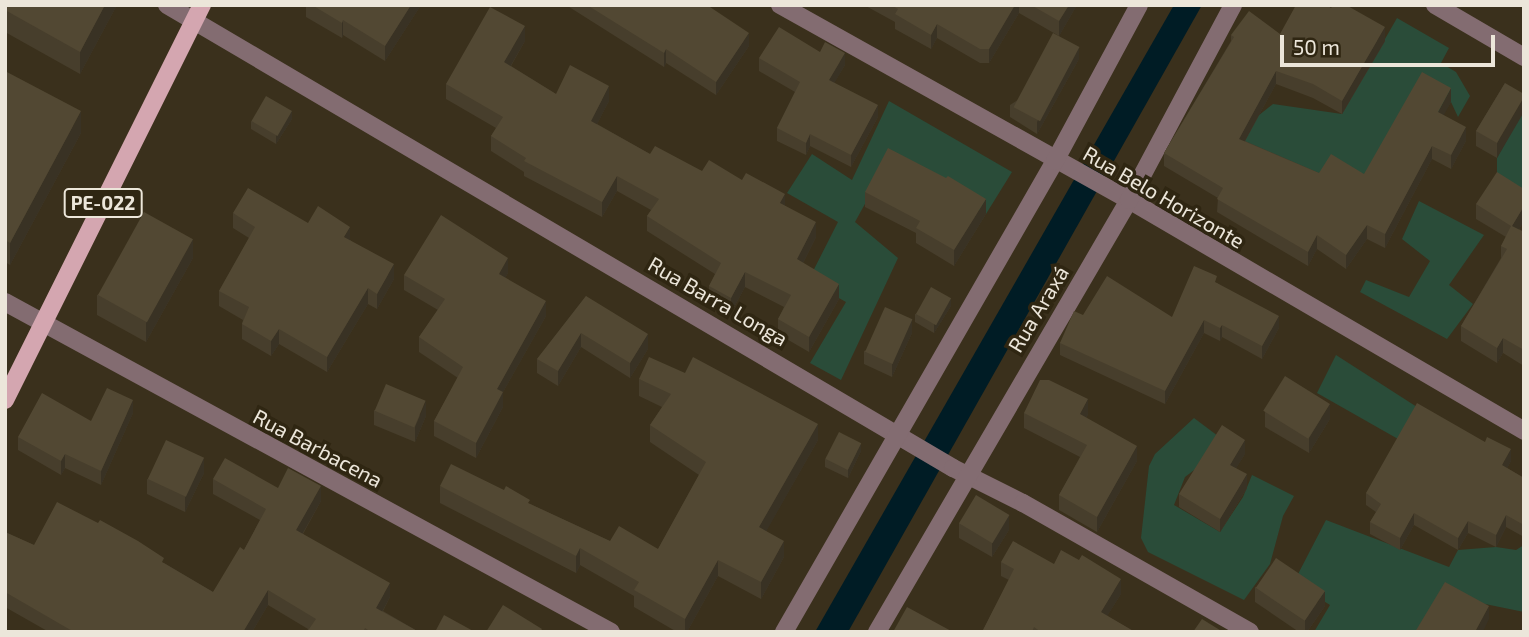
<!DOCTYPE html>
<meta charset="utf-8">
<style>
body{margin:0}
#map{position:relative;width:1529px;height:637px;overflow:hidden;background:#3a301c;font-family:"Exo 2",sans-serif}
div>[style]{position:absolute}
.green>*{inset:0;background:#2a4c39}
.water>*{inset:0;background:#001c25}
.minor>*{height:18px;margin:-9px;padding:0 9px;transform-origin:9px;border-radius:9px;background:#836c71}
.major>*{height:18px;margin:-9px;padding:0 9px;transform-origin:9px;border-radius:9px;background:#d4a6b0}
.wall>*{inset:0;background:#473e2c}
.shaded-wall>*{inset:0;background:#393224}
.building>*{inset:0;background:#524833;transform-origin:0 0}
span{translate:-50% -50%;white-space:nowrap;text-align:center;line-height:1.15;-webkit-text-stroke:7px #2f2612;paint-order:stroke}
.shield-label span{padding:2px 5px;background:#2f2612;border:2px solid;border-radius:5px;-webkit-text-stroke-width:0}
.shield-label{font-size:19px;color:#ece6da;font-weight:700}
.street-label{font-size:21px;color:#ece6da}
.frame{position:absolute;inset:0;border:7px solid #ece6da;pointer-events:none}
.scale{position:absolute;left:1280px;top:35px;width:215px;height:32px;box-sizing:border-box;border:4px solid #ece6da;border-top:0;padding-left:9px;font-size:21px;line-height:24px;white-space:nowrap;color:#ece6da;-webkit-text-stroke:5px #2f2612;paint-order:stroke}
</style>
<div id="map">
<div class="green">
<div style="clip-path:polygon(1397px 18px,1449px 48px,1441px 63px,1456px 72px,1470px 96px,1458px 117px,1451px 102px,1393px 178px,1315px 193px,1224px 143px,1273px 104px,1342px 114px)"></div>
<div style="clip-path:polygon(889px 101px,1012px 172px,986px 214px,887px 164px,855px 222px,898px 258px,841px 380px,810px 363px,846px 302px,808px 281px,838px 222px,787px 193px,812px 154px,852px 180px)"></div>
<div style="clip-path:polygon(1524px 109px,1524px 204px,1497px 187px,1497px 158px)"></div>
<div style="clip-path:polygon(1419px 201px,1484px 235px,1449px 285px,1473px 304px,1447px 339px,1360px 292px,1366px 280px,1409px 297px,1430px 261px,1402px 239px)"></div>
<div style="clip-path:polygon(1336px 355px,1417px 407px,1398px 439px,1317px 393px)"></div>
<div style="clip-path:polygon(1194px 418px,1222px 439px,1210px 458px,1185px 477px,1174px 505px,1220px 532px,1243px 497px,1252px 475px,1294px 496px,1283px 516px,1270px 564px,1244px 600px,1148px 552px,1141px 538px,1149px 466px,1155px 454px)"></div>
<div style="clip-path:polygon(1326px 520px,1449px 567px,1458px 550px,1496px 547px,1516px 550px,1524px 545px,1524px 612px,1446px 596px,1423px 632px,1314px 632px,1330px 605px,1306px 590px,1297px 576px)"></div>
</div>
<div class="water">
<div style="clip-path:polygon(1174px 5px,1202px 5px,848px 632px,815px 632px)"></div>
</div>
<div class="minor">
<div style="left:167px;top:5px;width:912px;rotate:30.5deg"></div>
<div style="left:953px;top:468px;width:78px;rotate:26.6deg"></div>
<div style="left:1023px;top:503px;width:261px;rotate:29.6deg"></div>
<div style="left:780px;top:5px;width:400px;rotate:29.2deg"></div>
<div style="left:1129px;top:200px;width:458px;rotate:30.3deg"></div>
<div style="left:1435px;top:5px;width:103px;rotate:30.3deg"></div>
<div style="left:5px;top:302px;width:690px;rotate:28.57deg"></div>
<div style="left:784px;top:632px;width:543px;rotate:-60.09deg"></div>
<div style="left:1055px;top:161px;width:177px;rotate:-61.7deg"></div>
<div style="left:877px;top:632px;width:500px;rotate:-59.74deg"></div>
<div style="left:1129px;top:200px;width:221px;rotate:-61.9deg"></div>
</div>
<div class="major">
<div style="left:5px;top:400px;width:441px;rotate:-63.5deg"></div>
</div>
<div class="wall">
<div style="clip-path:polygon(5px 5px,117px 5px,80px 74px,5px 32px)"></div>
<div style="clip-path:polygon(306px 5px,421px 5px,385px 61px,343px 35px,342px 38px,306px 17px)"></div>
<div style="clip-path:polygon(566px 5px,707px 5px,749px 46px,716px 95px,666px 63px,664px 67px)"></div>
<div style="clip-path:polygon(864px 5px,1077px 5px,1059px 36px,1019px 13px,989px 63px,980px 63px,937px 38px,931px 49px,895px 29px,895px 22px)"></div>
<div style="clip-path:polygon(1280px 34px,1385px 41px,1342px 114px,1313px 98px,1276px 84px,1245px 141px,1319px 173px,1364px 174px,1451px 102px,1443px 115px,1466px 141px,1451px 169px,1432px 159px,1385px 248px,1367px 239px,1346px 269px,1317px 249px,1308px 266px,1217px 212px,1218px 198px,1164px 166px,1164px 153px,1231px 41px,1231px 35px)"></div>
<div style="clip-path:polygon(525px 41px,511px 66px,556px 94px,609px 101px,597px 124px,650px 154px,702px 171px,785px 206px,816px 237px,803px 263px,839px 299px,809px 352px,778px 334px,778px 319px,784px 307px,745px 287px,731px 313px,709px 301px,709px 286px,715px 274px,647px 231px,647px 216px,651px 210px,617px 191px,602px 217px,524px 176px,524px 172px,491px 151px,491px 136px,496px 128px,446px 99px,446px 84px)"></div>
<div style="clip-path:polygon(820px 52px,845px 65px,834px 83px,878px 117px,851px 167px,810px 146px,806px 155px,777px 141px,777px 128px,795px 92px,759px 71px,759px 58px)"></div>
<div style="clip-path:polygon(1079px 59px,1037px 134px,1010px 117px,1010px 105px)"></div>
<div style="clip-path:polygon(5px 71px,81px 133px,10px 265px,5px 262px)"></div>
<div style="clip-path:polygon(1505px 83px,1497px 158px,1476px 146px,1476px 131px)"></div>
<div style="clip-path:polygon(292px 119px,276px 144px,251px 129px,251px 121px)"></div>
<div style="clip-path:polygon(1524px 189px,1524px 221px,1519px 229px,1524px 232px,1524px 366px,1503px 353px,1497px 363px,1461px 341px,1461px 326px,1501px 258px,1501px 246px,1506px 237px,1476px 219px,1476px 204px)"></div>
<div style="clip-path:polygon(865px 192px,986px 214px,954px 266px,916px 243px,916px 233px,865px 207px)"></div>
<div style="clip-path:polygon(233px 213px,308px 223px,350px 240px,394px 279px,377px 309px,368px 304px,327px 372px,279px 344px,271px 356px,242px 339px,242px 324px,243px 320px,219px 306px,219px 291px,249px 238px,233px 228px)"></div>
<div style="clip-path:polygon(193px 258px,146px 342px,97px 315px,97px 295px)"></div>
<div style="clip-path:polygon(508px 273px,505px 278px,546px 316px,503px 392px,503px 407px,476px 458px,434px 436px,434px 421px,458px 378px,419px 352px,419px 337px,438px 310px,404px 290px,404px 275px)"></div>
<div style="clip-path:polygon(1217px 283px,1279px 328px,1262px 359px,1222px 337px,1220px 341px,1204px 333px,1165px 404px,1060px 355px,1060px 343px,1083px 315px,1172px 317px)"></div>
<div style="clip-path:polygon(586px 296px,648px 349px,630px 378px,581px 347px,558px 386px,537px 373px,537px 359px)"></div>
<div style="clip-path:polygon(951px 306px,934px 333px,915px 322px,915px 314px)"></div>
<div style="clip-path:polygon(912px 333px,892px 377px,864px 364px,864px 351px)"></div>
<div style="clip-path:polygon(639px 379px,818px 440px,766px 531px,784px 557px,761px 599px,718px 576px,687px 632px,677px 632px,634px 607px,634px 596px,580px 565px,576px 573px,440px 503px,440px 486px,530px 504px,610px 541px,658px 549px,699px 475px,650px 442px,650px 425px,662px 407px,639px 396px)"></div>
<div style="clip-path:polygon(374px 410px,426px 416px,415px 442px,374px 425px)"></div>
<div style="clip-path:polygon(1265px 412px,1330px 419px,1309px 453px,1265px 427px)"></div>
<div style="clip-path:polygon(133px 413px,101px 485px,65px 468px,61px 475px,18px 450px,18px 437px,91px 421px)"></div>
<div style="clip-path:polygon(1024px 413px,1088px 414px,1086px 418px,1137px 461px,1097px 532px,1059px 510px,1059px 495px,1080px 457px,1024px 428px)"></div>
<div style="clip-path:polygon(861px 451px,848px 478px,825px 467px,825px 459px)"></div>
<div style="clip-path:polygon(1245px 454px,1236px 468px,1247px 488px,1220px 532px,1179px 507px,1179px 494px)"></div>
<div style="clip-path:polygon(1511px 461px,1507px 468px,1524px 478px,1524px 537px,1506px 527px,1496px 547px,1468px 533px,1458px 550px,1414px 525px,1400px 550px,1370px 534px,1370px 522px,1376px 512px,1366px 505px,1366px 493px)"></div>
<div style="clip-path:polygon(204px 473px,185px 512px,147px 494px,147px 479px)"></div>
<div style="clip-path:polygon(213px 479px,278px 488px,321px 501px,303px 534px,390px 597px,383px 611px,419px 632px,307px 632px,308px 629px,268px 605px,252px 632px,49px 632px,5px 607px,5px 532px,34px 545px,164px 563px,213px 592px,244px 550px,260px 520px,213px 494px)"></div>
<div style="clip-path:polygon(959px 523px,1009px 530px,992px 557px,959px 538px)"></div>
<div style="clip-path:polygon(1001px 562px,1054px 564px,1121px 594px,1107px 616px,1135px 632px,982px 632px,1009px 580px,1001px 576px)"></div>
<div style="clip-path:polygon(1255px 587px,1325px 606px,1307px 632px,1299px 632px,1255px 602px)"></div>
</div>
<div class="shaded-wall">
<div style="clip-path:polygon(105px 5px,117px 5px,80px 74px,80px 52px)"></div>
<div style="clip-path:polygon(411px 5px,421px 5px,385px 61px,385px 46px)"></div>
<div style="clip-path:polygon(1015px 5px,1019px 5px,1019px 13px,989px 63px,989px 49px)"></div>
<div style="clip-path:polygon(1069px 5px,1077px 5px,1059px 36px,1059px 21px)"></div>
<div style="clip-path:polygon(343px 20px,343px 35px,342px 38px,342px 23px)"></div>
<div style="clip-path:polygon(937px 24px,937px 38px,931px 49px,931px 35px)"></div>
<div style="clip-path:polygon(525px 26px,525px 41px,504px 77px,504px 62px)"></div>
<div style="clip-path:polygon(1385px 27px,1385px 41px,1342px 114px,1342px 101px)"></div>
<div style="clip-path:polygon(749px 33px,749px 46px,716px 95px,716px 82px)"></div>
<div style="clip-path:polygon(1079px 47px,1079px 59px,1037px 134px,1037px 122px)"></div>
<div style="clip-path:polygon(666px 49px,666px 63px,664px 67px,664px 53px)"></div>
<div style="clip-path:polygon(845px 53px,845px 65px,829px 92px,829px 80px)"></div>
<div style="clip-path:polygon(1276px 71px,1276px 84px,1239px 152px,1239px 139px)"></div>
<div style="clip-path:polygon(609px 86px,609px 101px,591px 136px,591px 121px)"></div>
<div style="clip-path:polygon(1451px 88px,1451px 102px,1438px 126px,1438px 112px)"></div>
<div style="clip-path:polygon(1524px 97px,1524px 112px,1497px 158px,1497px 143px)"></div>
<div style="clip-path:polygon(878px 105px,878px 117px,851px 167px,851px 155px)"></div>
<div style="clip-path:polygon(81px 111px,81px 133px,10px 265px,10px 243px)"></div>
<div style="clip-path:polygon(292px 111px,292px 119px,276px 144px,276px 136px)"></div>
<div style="clip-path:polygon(1466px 127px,1466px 141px,1451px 169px,1451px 155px)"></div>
<div style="clip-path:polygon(810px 134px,810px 146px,806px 155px,806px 143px)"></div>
<div style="clip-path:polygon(1432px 146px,1432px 159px,1385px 248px,1385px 234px)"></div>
<div style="clip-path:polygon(617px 176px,617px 191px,602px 217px,602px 202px)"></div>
<div style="clip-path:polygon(785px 194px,785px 209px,780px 203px)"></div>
<div style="clip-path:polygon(986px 199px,986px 214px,954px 266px,954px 250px)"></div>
<div style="clip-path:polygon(1524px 206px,1524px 221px,1512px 241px,1512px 226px)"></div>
<div style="clip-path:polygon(816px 222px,816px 237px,797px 275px,797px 259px)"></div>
<div style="clip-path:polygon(1367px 225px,1367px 239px,1346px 269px,1346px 255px)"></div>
<div style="clip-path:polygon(350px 227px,350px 242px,344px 237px)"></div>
<div style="clip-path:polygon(1317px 235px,1317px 249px,1308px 266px,1308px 252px)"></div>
<div style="clip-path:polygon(193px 239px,193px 258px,146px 342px,146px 323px)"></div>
<div style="clip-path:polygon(508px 258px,508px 273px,499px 289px,499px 274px)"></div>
<div style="clip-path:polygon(394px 264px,394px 279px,377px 309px,377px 294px)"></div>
<div style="clip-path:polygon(745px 272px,745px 287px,731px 313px,731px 298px)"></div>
<div style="clip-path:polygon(839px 284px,839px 299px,809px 352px,809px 337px)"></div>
<div style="clip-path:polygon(368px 288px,368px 304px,327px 372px,327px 357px)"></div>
<div style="clip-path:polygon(951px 298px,951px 306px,934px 333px,934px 325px)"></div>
<div style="clip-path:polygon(546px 301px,546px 316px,503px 392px,503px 407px,476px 458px,476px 443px,497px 389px)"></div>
<div style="clip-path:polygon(1279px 316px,1279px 328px,1262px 359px,1262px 346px)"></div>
<div style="clip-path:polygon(912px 319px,912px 333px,892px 377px,892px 363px)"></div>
<div style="clip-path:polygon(1204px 320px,1204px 333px,1165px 404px,1165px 391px)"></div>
<div style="clip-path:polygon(1222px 325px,1222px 337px,1220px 341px,1220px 328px)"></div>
<div style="clip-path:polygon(279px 329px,279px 344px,271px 356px,271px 341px)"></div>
<div style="clip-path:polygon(581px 333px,581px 347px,558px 386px,558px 371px)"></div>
<div style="clip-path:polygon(648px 334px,648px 349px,630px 378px,630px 363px)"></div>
<div style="clip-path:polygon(1503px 338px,1503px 353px,1497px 363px,1497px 348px)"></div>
<div style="clip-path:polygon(1088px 399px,1088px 414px,1080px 430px,1080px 414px)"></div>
<div style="clip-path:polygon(133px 400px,133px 413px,101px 485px,101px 471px)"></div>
<div style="clip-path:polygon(426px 401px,426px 416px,415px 442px,415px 427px)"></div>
<div style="clip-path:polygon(1330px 404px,1330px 419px,1309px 453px,1309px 438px)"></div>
<div style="clip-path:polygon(818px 424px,818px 440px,759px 544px,759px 527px)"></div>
<div style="clip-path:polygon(1245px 440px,1245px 454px,1230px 478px,1230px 465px)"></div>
<div style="clip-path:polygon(861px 443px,861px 451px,848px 478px,848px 470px)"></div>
<div style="clip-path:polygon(1137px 446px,1137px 461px,1097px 532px,1097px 517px)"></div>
<div style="clip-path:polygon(1511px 449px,1511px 461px,1502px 477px,1502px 465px)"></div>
<div style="clip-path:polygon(65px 454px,65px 468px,61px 475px,61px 461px)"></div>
<div style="clip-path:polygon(204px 458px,204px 473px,185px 512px,185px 497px)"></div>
<div style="clip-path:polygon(1247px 474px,1247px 488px,1220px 532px,1220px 519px)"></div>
<div style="clip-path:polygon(321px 486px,321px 501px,296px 545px,296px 530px)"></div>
<div style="clip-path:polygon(1414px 513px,1414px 525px,1400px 550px,1400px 538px)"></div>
<div style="clip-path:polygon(1009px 515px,1009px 530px,992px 557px,992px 542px)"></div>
<div style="clip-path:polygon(1506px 515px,1506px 527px,1496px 547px,1496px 535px)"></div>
<div style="clip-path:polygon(1468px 521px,1468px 533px,1458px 550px,1458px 538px)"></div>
<div style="clip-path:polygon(784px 541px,784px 557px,761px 599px,761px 582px)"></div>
<div style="clip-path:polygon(580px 548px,580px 565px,576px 573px,576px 556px)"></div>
<div style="clip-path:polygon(718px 560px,718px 576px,687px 632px,685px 632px,685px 619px)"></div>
<div style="clip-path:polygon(1121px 579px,1121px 594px,1101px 626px,1101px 612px)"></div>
<div style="clip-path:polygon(390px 583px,390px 597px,376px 623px,376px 608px)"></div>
<div style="clip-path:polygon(268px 590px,268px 605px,252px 632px,243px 632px)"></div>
<div style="clip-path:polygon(1325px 591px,1325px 606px,1307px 632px,1305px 632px,1305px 620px)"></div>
<div style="clip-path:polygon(1489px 606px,1489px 619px,1483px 632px,1475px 632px)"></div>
</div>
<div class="building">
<div style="clip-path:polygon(5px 5px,105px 5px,80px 52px,5px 10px)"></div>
<div style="clip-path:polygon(312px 5px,411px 5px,385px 46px,343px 20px,342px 23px)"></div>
<div style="clip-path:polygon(587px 5px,707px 5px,749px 33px,716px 82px,666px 49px,664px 53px)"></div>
<div style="clip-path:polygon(891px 5px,1015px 5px,989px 49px,980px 49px,937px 24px,931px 35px,895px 14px,898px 9px)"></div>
<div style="clip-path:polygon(1031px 5px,1069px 5px,1059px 21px)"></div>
<div style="clip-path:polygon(1296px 5px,1327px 5px,1331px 8px,1333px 5px,1346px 5px,1385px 27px,1342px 101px,1313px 84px,1276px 71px,1239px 139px,1319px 173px,1331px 154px,1364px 174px,1422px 72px,1451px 88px,1438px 112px,1466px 127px,1451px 155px,1432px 146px,1385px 234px,1367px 225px,1346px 255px,1317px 235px,1308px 252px,1217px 199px,1223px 188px,1164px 153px,1234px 37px,1231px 35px,1249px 11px,1280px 34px)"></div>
<div style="clip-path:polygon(490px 7px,525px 26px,504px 62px,556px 94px,570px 65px,609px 86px,591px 121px,650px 154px,655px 146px,702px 171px,709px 160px,742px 180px,746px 173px,785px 194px,780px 203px,816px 222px,797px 259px,839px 284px,809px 337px,778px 319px,791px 295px,745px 272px,731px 298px,709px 286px,721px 263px,647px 216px,659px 199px,617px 176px,602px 202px,524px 161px,526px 158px,491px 136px,503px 117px,446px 84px)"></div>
<div style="clip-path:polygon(779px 27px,820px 52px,825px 42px,845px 53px,829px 80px,878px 105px,851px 155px,810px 134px,806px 143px,777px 128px,800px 82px,759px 58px)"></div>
<div style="left:1053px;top:33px;width:30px;height:84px;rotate:28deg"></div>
<div style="clip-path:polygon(5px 71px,81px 111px,10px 243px,5px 240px)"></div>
<div style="clip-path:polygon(1505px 83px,1524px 94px,1524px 97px,1497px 143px,1476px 131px)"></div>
<div style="left:266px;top:96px;width:30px;height:29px;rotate:30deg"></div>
<div style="clip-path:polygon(888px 148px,946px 178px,948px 176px,986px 199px,954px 250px,916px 228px,920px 221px,865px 192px)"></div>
<div style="clip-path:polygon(1497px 172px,1524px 189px,1524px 206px,1512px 226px,1524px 232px,1524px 350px,1503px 338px,1497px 348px,1461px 326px,1507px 249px,1501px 246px,1511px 226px,1476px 204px)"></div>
<div style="clip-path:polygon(248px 188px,308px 223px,318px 206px,350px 227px,344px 237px,394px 264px,377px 294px,368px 288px,327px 357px,279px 329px,271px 341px,242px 324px,249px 307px,219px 291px,255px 227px,233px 213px)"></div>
<div style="left:144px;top:212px;width:56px;height:95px;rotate:29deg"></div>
<div style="clip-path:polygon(441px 215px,508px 258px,499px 274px,546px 301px,497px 389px,503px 392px,476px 443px,434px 421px,463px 367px,419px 337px,445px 299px,404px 275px)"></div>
<div style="clip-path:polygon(1194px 266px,1217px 276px,1215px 282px,1279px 316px,1262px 346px,1222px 325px,1220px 328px,1204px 320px,1165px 391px,1060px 343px,1074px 311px,1083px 315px,1107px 276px,1172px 317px)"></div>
<div style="left:931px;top:287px;width:23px;height:31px;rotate:29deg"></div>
<div style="clip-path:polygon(586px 296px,648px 334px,630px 363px,581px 333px,558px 371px,537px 359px)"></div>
<div style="left:885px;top:307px;width:30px;height:49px;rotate:24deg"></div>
<div style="clip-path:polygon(649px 357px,685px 373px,693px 357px,818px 424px,759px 527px,784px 541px,761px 582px,718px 560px,685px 619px,634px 590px,639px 582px,580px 548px,576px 556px,440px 486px,451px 464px,504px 490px,506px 486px,530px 500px,528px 503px,610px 541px,619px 526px,658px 549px,706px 462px,650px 425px,671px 394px,639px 379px)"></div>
<div style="left:1285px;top:376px;width:53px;height:41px;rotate:32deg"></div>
<div style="clip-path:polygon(1040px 380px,1049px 380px,1088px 399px,1080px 414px,1137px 446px,1097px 517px,1059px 495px,1087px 445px,1024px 413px)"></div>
<div style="left:386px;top:384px;width:43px;height:29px;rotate:23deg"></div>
<div style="clip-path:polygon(107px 388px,133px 400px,101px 471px,65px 454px,61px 461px,18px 437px,42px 393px,91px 421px)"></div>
<div style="clip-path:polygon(1417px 403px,1485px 442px,1487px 437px,1511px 449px,1502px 465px,1524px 478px,1524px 525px,1506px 515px,1496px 535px,1468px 521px,1458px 538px,1414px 513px,1400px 538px,1370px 522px,1381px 504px,1366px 493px)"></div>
<div style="clip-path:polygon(1222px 425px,1245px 440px,1230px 465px,1247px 474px,1220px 519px,1179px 494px)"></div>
<div style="left:839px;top:432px;width:25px;height:30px;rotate:27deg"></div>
<div style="left:166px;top:440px;width:42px;height:43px;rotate:25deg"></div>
<div style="clip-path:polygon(225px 458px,278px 488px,288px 468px,321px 486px,296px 530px,390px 583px,376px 608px,419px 632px,371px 632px,365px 628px,363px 632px,307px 632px,316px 619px,268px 590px,243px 632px,74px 632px,5px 592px,5px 532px,34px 545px,57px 502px,98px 523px,100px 520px,138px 541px,164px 558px,162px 562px,213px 592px,240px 547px,244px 550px,266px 509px,213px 479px)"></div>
<div style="left:976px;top:495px;width:39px;height:33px;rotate:31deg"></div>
<div style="clip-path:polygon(1013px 541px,1054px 564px,1061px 550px,1079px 560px,1082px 555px,1121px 579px,1101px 612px,1135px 632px,1041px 632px,1034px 627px,1032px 632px,982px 632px,1014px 569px,1001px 562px)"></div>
<div style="left:1276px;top:558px;width:59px;height:36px;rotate:34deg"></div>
<div style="clip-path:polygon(1445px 582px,1489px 606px,1475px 632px,1415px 632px)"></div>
<div style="clip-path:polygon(503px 605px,542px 629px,540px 632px,486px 632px)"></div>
<div style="clip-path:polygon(907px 607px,953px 632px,893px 632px)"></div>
<div style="clip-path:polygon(444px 615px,475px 632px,435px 632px)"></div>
<div style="clip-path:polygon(1202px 619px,1223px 632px,1193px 632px)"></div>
</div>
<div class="shield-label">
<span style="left:103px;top:203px">PE-022</span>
</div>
<div class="street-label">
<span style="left:1164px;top:197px;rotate:30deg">Rua Belo Horizonte</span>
<span style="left:718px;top:301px;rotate:30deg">Rua Barra Longa</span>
<span style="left:1038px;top:309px;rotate:-59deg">Rua Araxá</span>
<span style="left:318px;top:448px;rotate:28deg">Rua Barbacena</span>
</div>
<div class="frame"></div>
<div class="scale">50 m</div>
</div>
